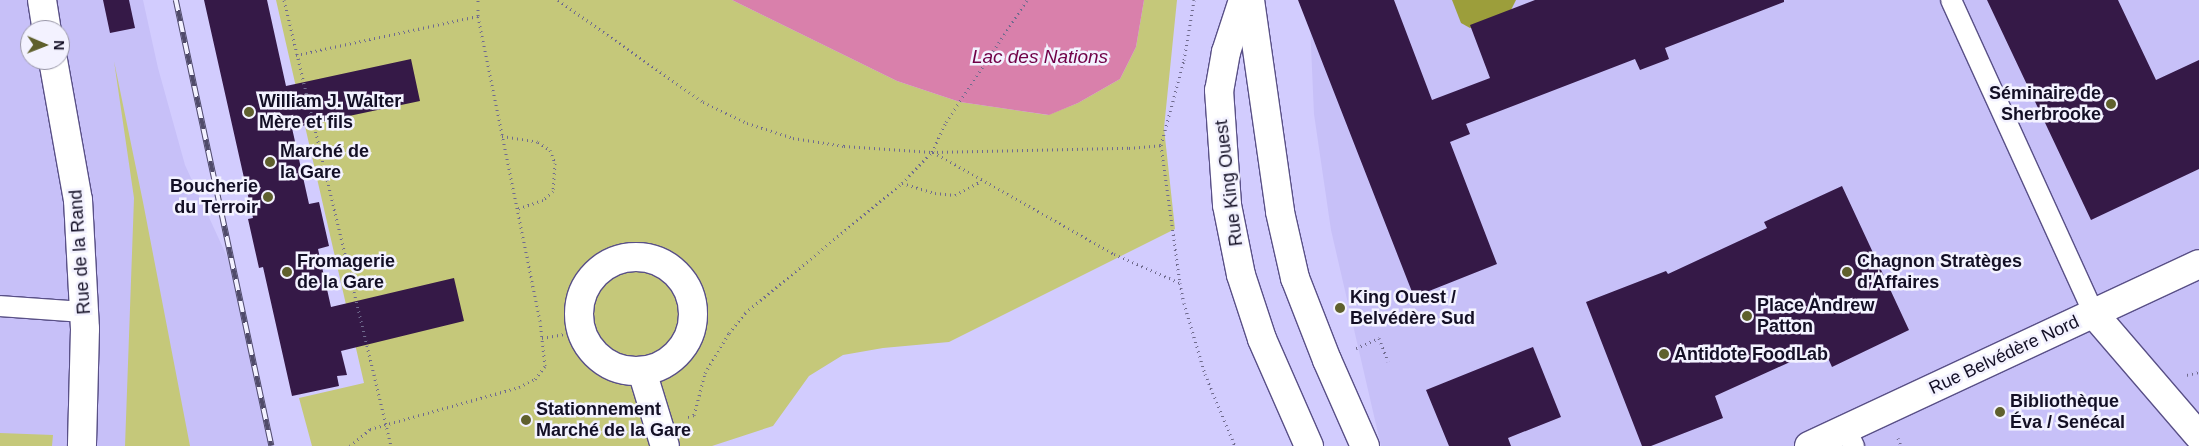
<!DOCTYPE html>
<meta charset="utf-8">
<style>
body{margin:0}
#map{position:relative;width:2199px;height:446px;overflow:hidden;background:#d2ccfe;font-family:Helvetica,sans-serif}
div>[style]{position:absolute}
.built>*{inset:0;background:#c7c0f8}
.green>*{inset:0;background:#c5c87a}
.forest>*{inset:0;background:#9c9e3b}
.water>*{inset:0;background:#d980ab}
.building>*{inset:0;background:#351947}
.path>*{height:3px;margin-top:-1.5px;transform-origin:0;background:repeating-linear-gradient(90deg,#706b8e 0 1px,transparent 0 5px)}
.roads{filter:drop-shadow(1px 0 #595087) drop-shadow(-1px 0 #595087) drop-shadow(0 1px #595087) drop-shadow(0 -1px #595087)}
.service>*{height:20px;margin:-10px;padding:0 10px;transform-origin:10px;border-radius:10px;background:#fff}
.minor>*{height:28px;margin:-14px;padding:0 14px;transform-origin:14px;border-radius:14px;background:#fff}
.minor>.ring{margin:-14px;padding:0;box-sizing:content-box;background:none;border:28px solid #fff;border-radius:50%}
.secondary>*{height:28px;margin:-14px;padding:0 14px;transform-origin:14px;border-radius:14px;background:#fff}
.primary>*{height:28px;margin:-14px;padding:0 14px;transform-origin:14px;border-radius:14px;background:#fff}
.rail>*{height:5.5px;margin-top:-2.75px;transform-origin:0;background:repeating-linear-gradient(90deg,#f3f2ff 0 11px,#504b6a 0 22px);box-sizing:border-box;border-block:1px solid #504b6a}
.dots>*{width:14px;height:14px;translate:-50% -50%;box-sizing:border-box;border:2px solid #f3f2ff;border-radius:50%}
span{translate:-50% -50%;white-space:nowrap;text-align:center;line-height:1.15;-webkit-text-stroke:5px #f3f2ff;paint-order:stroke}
.poi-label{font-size:18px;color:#130f25;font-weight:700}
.right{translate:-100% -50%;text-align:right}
.left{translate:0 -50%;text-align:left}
.street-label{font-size:18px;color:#130f25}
.water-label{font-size:19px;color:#700047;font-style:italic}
.north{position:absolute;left:20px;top:20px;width:50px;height:50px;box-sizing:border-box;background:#f3f2ff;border:1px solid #9997a8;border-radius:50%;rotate:91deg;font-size:14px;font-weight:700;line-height:20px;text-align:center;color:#130f25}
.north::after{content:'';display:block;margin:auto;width:18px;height:22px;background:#5f602d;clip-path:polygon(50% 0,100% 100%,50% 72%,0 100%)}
</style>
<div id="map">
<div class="built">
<div style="clip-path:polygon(evenodd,0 0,143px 0,158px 68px,185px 165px,235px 274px,272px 446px,0 446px,0 0,30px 30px,60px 30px,60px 60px,30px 60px,30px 30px)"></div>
<div style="clip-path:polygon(1309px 0,2199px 0,2199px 446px,1381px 446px,1331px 230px,1314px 114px)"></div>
</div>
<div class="green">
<div style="clip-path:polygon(276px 0,732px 0,897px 81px,960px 102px,1048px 115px,1078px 103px,1120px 79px,1136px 47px,1144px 0,1177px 0,1164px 128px,1175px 229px,949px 342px,883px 348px,843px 355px,809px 376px,773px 426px,712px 446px,312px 446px,299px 398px,364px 383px)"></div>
<div style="clip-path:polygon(114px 61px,143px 202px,190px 446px,125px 446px,134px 198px)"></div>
<div style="clip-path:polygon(0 433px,53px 435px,52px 446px,0 446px)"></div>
</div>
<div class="forest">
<div style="clip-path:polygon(1452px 0,1516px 0,1510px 12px,1470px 28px,1461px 23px)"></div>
</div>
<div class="water">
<div style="clip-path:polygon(732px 0,1144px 0,1136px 47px,1120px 79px,1078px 103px,1049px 115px,960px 102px,897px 81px)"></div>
</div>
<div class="building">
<div style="clip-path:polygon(103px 0,129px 0,135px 28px,110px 33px)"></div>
<div style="clip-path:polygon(204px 0,267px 0,286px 86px,411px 59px,420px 101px,292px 128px,309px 204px,319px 202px,329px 246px,318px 249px,331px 307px,454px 278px,464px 321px,341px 351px,347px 375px,337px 376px,339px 386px,292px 396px,263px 267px,259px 268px,248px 219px,253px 218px)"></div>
<div style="clip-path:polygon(1298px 0,1394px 0,1432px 100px,1490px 78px,1470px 25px,1535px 0,1784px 0,1784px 2px,1665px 48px,1669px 59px,1640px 70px,1635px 59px,1466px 124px,1470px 134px,1450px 142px,1497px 264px,1414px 297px)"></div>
<div style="clip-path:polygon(1987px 0,2118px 0,2156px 80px,2199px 60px,2199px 169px,2091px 220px)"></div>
<div style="clip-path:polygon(1842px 186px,1909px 330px,1832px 367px,1823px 347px,1715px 396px,1723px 418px,1651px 446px,1642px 446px,1586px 302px,1666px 271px,1668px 274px,1767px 228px,1764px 222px)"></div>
<div style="clip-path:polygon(1533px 347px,1561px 417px,1508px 438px,1511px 446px,1449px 446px,1426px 390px)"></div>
</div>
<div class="path">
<div style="left:284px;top:0;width:459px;rotate:76.5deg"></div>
<div style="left:558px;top:0;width:177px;rotate:35.1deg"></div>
<div style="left:703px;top:102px;width:49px;rotate:25.5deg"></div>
<div style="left:747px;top:123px;width:48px;rotate:18.1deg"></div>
<div style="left:793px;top:138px;width:52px;rotate:8.9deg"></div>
<div style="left:844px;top:146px;width:88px;rotate:3.9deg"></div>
<div style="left:932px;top:152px;width:33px;rotate:-65deg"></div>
<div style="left:946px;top:122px;width:146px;rotate:-56.4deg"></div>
<div style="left:296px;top:55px;width:186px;rotate:-12.1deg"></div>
<div style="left:502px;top:136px;width:36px;rotate:9deg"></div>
<div style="left:538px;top:142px;width:14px;rotate:34deg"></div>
<div style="left:550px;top:150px;width:14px;rotate:69deg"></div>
<div style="left:555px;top:163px;width:28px;rotate:94deg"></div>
<div style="left:553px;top:191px;width:13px;rotate:138deg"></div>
<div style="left:543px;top:200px;width:28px;rotate:161deg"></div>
<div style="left:1161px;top:145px;width:139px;rotate:82.2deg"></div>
<div style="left:933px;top:152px;width:208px;rotate:29.4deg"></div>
<div style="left:1114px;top:254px;width:72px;rotate:23.7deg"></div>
<div style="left:1180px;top:283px;width:20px;rotate:79deg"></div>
<div style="left:1184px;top:303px;width:74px;rotate:73.5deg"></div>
<div style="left:1205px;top:374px;width:78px;rotate:67.4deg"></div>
<div style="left:902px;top:183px;width:34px;rotate:17deg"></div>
<div style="left:935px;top:193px;width:20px;rotate:6deg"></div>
<div style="left:955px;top:195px;width:30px;rotate:-28deg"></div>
<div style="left:542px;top:338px;width:40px;rotate:-10deg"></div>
<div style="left:1356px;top:348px;width:25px;rotate:-23deg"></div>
<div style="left:1379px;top:338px;width:25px;rotate:69deg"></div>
<div style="left:2187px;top:375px;width:12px;rotate:-14deg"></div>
<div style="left:688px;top:417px;width:6px;rotate:-18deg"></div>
<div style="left:694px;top:415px;width:43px;rotate:-75.3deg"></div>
<div style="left:705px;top:373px;width:47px;rotate:-59deg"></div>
<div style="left:729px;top:333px;width:26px;rotate:-51deg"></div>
<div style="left:745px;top:313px;width:204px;rotate:-39.6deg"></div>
<div style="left:902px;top:183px;width:43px;rotate:-45.9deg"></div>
<div style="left:932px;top:152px;width:197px;rotate:-1.2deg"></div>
<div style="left:1129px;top:148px;width:32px;rotate:-5deg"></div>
<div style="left:1161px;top:145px;width:88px;rotate:-74.9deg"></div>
<div style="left:1184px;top:60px;width:61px;rotate:-80.5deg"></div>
<div style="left:1898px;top:438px;width:9px;rotate:69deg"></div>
<div style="left:350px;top:446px;width:26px;rotate:-40deg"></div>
<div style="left:370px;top:429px;width:155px;rotate:-15.7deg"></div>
<div style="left:519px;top:387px;width:18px;rotate:-27deg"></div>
<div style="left:535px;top:379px;width:16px;rotate:-52deg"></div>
<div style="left:545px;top:366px;width:45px;rotate:-96.3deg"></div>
<div style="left:540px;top:321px;width:311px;rotate:-101.5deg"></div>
<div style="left:478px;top:16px;width:16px;rotate:-90deg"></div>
</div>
<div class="roads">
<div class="service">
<div style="left:1951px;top:0;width:345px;rotate:65.5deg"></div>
<div style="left:0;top:306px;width:84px;rotate:4.1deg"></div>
<div style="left:1846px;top:429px;width:19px;rotate:65deg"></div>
</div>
<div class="minor">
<div style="left:42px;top:0;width:30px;rotate:81deg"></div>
<div style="left:53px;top:60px;width:142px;rotate:79.9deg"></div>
<div style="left:78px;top:200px;width:129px;rotate:86.9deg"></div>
<div style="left:85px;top:329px;width:117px;rotate:91.5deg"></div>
<div class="ring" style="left:579px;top:257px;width:86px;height:86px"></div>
<div style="left:2094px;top:314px;width:161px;rotate:49.3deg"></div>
<div style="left:642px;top:371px;width:78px;rotate:73deg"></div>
</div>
<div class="secondary">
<div style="left:1809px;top:446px;width:430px;rotate:-25deg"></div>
</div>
<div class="primary">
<div style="left:1243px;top:0;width:55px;rotate:108.1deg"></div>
<div style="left:1226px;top:52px;width:39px;rotate:100deg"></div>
<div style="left:1219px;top:90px;width:115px;rotate:86deg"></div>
<div style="left:1227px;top:205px;width:71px;rotate:78.7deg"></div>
<div style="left:1241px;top:275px;width:67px;rotate:71.8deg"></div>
<div style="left:1262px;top:339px;width:117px;rotate:66.3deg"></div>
<div style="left:1250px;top:0;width:214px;rotate:81.9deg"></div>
<div style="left:1280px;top:212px;width:68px;rotate:77.2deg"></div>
<div style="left:1295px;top:278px;width:88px;rotate:68.7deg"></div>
<div style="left:1327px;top:360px;width:94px;rotate:66.2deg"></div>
</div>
</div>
<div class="rail">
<div style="left:176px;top:0;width:456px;rotate:77.9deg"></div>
</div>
<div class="dots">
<div style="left:2111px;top:104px;background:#5f602d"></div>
<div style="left:249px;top:112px;background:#5f602d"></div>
<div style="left:270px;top:162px;background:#5f602d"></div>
<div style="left:268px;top:197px;background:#5f602d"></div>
<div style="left:287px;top:272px;background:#5f602d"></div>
<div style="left:1847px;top:272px;background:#5f602d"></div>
<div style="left:1340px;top:308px;background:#5f602d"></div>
<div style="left:1747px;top:316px;background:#5f602d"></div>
<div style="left:1664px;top:354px;background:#5f602d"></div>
<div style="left:2000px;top:412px;background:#5f602d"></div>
<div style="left:526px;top:420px;background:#5f602d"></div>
</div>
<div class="poi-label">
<span class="right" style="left:2101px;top:104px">Séminaire de<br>Sherbrooke</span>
<span class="left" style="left:259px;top:112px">William J. Walter<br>Mère et fils</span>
<span class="left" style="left:280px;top:162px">Marché de<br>la Gare</span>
<span class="right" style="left:258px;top:197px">Boucherie<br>du Terroir</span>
<span class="left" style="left:297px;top:272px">Fromagerie<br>de la Gare</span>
<span class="left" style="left:1857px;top:272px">Chagnon Stratèges<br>d'Affaires</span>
<span class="left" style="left:1350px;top:308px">King Ouest /<br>Belvédère Sud</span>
<span class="left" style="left:1757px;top:316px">Place Andrew<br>Patton</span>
<span class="left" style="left:1674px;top:354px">Antidote FoodLab</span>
<span class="left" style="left:2010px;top:412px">Bibliothèque<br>Éva / Senécal</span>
<span class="left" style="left:536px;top:420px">Stationnement<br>Marché de la Gare</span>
</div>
<div class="street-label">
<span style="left:1229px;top:183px;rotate:-97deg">Rue King Ouest</span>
<span style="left:80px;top:252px;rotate:-94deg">Rue de la Rand</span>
<span style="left:2004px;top:355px;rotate:-25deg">Rue Belvédère Nord</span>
</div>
<div class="water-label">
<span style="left:1040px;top:57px">Lac des Nations</span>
</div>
<div class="north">N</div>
</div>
